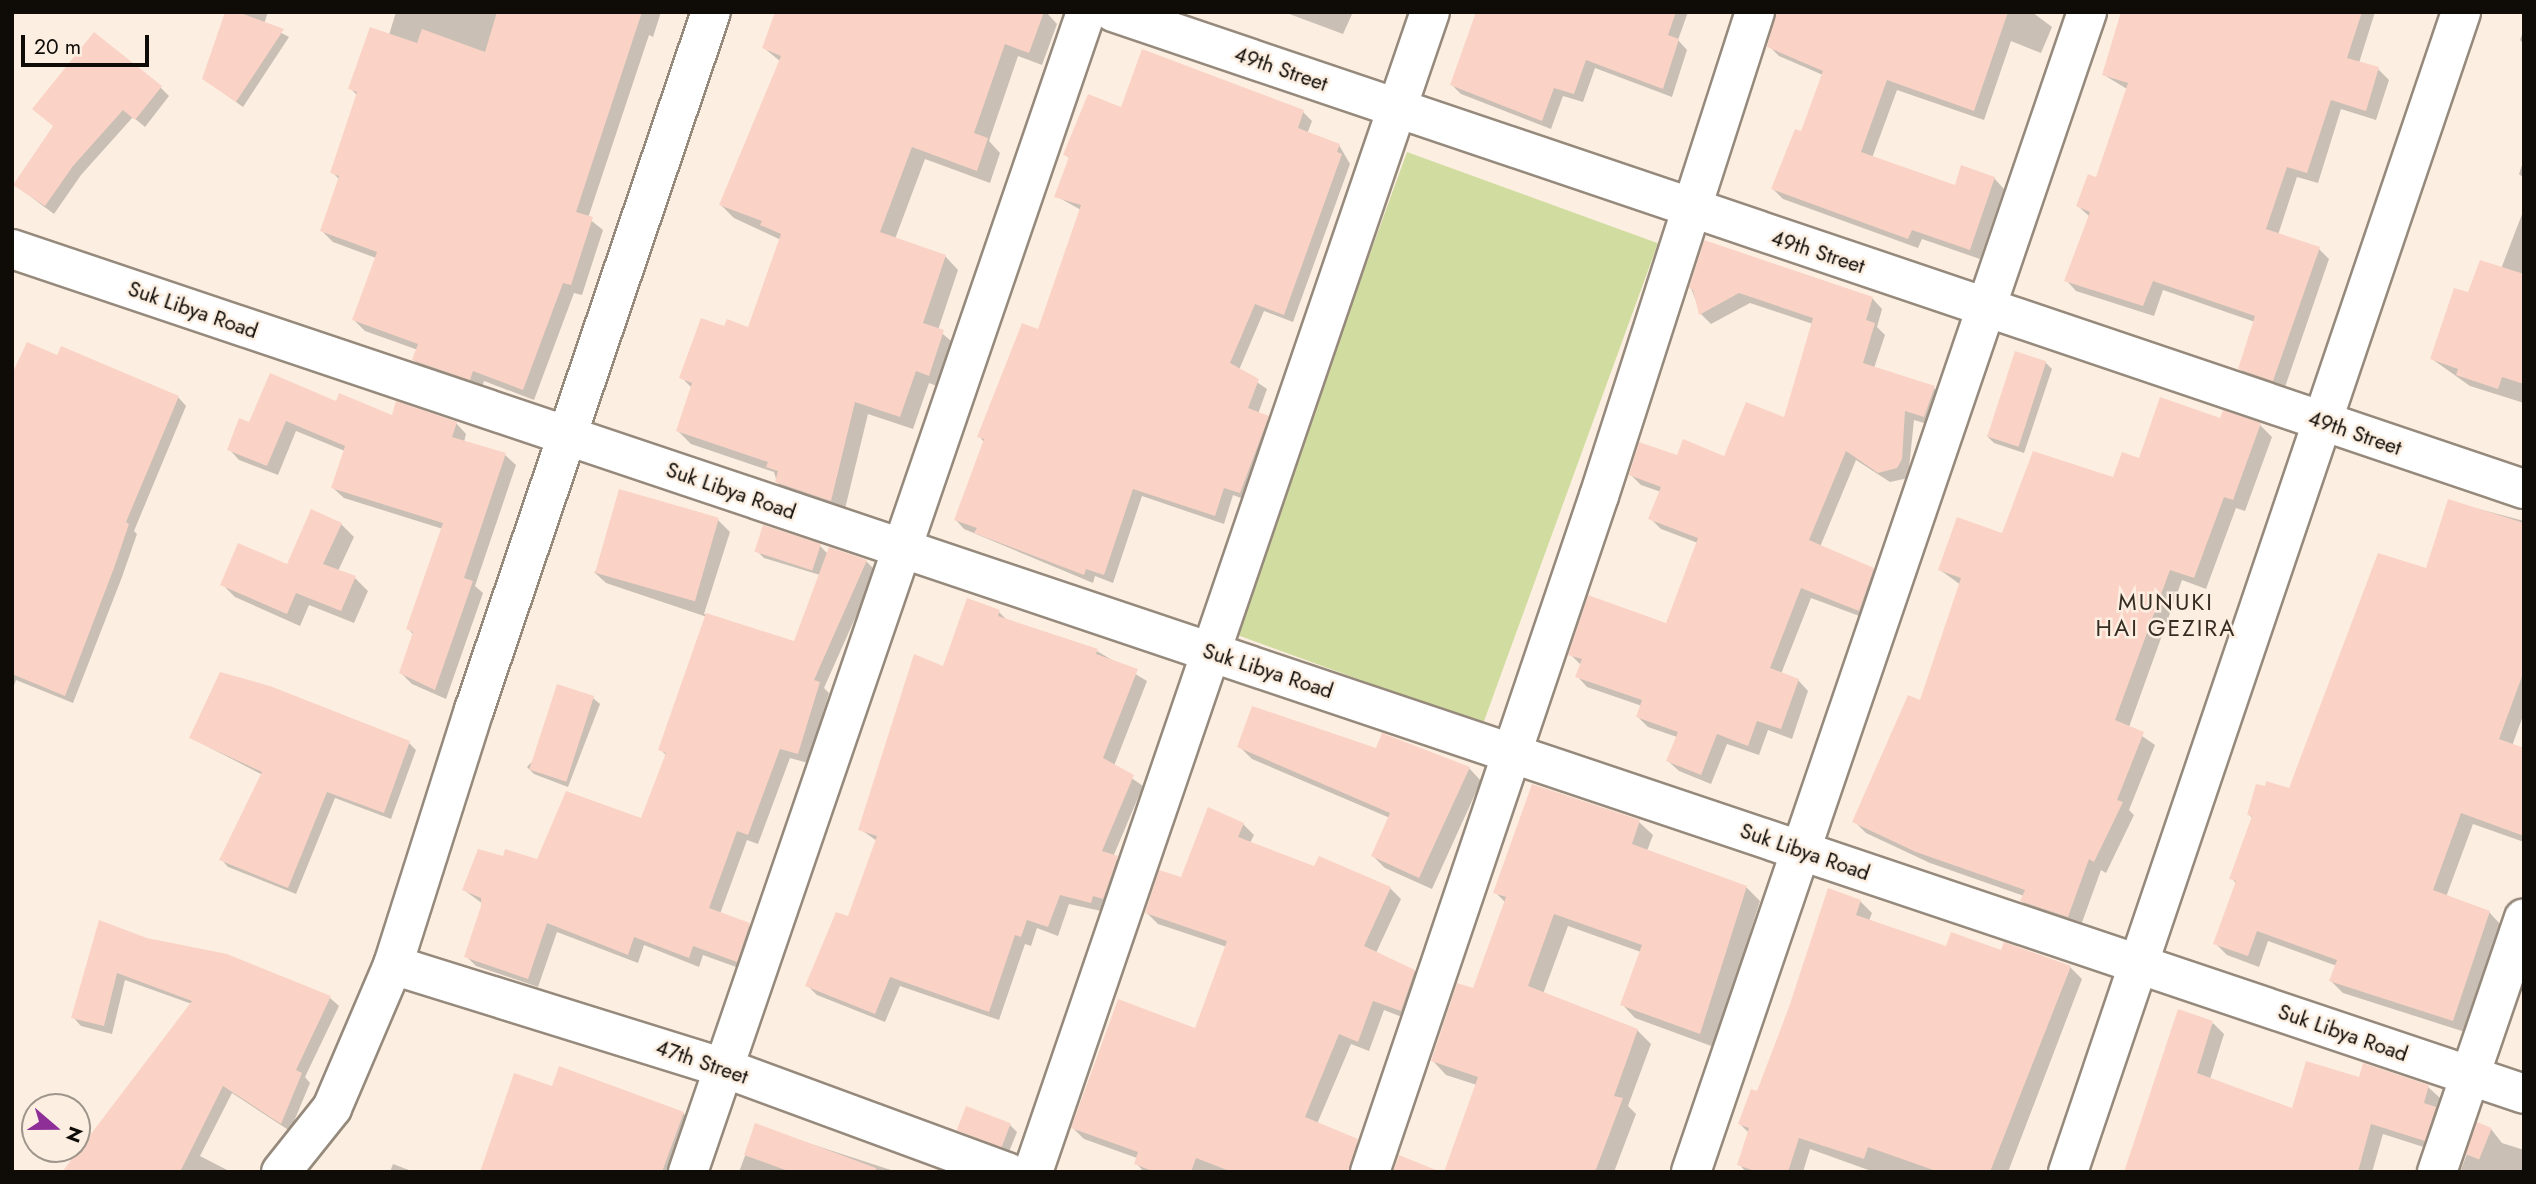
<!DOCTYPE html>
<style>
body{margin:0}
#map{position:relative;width:2536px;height:1184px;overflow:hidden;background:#fcefe1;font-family:Jost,sans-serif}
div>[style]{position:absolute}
.green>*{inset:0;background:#d1dca0;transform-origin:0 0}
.shadow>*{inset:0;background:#0003}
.building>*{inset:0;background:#fad3c6;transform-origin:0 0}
.roads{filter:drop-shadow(2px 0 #968a7d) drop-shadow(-2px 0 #968a7d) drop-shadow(0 2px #968a7d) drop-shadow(0 -2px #968a7d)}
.street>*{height:38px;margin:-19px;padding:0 19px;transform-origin:19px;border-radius:19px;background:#fff}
span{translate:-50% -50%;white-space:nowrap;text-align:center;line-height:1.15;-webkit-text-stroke:5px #fcefe1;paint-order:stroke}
.street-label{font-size:21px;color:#0f0b07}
.neighbourhood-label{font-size:23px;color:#372d23;letter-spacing:2px}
.frame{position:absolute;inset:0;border:14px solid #0f0b07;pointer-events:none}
.north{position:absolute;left:21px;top:1093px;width:70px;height:70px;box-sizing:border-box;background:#fcefe1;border:2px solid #9d948a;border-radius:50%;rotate:110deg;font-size:19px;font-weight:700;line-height:28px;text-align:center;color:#0f0b07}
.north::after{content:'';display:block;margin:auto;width:24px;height:32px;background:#8e2f98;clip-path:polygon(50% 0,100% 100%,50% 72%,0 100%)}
.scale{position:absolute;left:21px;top:35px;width:128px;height:32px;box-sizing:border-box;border:4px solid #0f0b07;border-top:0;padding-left:9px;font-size:21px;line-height:24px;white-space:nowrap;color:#0f0b07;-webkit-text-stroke:5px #fcefe1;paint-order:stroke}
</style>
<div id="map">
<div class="green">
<div style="left:1407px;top:152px;width:267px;height:512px;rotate:20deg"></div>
</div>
<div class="shadow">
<div style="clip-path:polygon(227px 12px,268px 12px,264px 24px,289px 37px,243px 107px,204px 79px)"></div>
<div style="clip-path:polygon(396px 12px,661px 12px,653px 37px,649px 35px,588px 218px,603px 230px,582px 295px,574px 293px,534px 400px,484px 381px,481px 390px,425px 371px,414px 360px,418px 350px,365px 331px,354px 320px,376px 258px,333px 242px,322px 231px,340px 180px,332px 172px,358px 96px,350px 88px,389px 35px)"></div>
<div style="clip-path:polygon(777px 12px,1046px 12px,1057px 24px,1042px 65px,1018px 56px,989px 141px,1000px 153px,990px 183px,925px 159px,895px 239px,945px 256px,958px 270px,938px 330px,956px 345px,942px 388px,929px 383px,913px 429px,868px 414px,844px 513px,790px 495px,777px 482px,774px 472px,691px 444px,678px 431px,692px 388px,681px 377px,725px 329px,749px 329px,781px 240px,734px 218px,721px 205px,781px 62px,764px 48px)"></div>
<div style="clip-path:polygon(1284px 12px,1353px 12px,1343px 34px)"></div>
<div style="clip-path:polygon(1478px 12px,1688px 12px,1678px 40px,1687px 50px,1672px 97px,1595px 68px,1583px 102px,1563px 96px,1551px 129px,1461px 94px,1452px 85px)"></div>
<div style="clip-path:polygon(1777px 12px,2032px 12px,2052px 27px,2041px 53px,2011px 41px,1984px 120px,1897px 90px,1872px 158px,1956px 187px,1994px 178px,2004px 189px,1980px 259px,1922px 239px,1918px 248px,1783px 199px,1773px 189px,1802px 133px,1823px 75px,1779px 56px,1769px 46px)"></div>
<div style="clip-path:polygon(2177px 12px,2375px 12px,2359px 63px,2378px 69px,2389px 80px,2376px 120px,2341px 109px,2318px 183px,2297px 177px,2278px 235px,2319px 249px,2329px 259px,2284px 390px,2251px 379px,2240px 369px,2255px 322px,2163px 290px,2154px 316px,2076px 291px,2066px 280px,2090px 217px,2078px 206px,2097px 179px,2127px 89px,2104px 75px)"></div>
<div style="clip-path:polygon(2524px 29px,2524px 44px,2520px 40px)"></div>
<div style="clip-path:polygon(160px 87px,169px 96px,145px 127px,133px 117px,81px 175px,54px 214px,15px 185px,55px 127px)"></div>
<div style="clip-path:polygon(1122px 109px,1303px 112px,1312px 121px,1307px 134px,1339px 145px,1350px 164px,1293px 322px,1264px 311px,1239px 370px,1267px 389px,1258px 414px,1276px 426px,1249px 501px,1233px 495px,1224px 524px,1142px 496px,1113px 583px,1095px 576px,1093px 583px,964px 529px,956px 520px,984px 442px,979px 436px,1039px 332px,1081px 210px,1056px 196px,1070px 159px,1065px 154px)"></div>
<div style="clip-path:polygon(2524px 159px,2524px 178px,2519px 174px)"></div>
<div style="clip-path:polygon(2524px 209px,2524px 403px,2470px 386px,2432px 359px,2469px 295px,2501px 269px)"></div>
<div style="clip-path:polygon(1691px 288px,1872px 298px,1882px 309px,1877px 327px,1885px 335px,1874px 368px,1934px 388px,1944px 398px,1934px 426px,1914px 420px,1908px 478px,1890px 482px,1856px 460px,1820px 547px,1873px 569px,1884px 580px,1870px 620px,1811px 598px,1781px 674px,1798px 680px,1808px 691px,1792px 739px,1768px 730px,1759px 755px,1727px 744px,1711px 784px,1679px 771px,1668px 761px,1677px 737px,1648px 727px,1638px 717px,1642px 706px,1587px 687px,1577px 676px,1581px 665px,1570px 654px,1667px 626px,1698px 543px,1661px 529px,1650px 518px,1661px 492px,1641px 485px,1631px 475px,1678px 457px,1725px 458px,1785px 419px,1813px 324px,1750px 303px,1711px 324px,1701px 314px)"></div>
<div style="clip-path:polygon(58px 357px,178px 397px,186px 406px,134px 531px,137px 534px,122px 577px,73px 703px,16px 680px,12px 691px,12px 373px)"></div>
<div style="clip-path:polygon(2045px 362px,2052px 369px,2024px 453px,1994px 443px,1987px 436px)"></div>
<div style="clip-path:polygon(337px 403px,393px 418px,456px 423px,466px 434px,464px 442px,505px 455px,516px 465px,475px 586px,483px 593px,446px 699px,412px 684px,401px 673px,414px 635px,408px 629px,443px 529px,344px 498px,333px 488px,345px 451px,296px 431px,278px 475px,239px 460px,229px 449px,250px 425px)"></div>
<div style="clip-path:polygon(2221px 420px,2260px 425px,2272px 437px,2245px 511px,2236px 508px,2206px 589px,2182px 580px,2129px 727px,2155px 745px,2129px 810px,2134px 815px,2106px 873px,2101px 870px,2080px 928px,2034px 913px,2022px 901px,2024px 896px,1930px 863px,1866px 833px,1854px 821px,1921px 702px,1961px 585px,1940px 570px)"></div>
<div style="clip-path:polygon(2449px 501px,2524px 521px,2524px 713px,2512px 746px,2524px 749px,2524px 842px,2473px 824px,2446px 897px,2489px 912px,2500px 924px,2465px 1032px,2343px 993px,2331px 981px,2337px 966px,2268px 941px,2259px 967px,2227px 955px,2215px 943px,2237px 884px,2231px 878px,2253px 819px,2249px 814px,2290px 790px,2427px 570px)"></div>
<div style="clip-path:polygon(718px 520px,730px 532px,704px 614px,795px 643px,820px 575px,764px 558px,757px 551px,820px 546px,828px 554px,866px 561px,876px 571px,824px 688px,829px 693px,808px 763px,790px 758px,758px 844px,747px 840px,720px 914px,749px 925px,759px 935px,747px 971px,703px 955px,699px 967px,644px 945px,638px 963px,557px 932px,538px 987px,476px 966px,466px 956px,483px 904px,464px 890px,504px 858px,538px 862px,642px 821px,667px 756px,660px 749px,707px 617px,606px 583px,594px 572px)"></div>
<div style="clip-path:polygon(341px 524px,354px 537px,338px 571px,355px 578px,368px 591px,354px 623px,309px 605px,300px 626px,235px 597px,222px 584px,288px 566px)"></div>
<div style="clip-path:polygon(999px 612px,1009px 622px,1097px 651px,1147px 681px,1114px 766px,1143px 786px,1113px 857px,1127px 868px,1113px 908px,1103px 904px,1101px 911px,1069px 904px,1058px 936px,1037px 928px,1031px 946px,1025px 944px,999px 1020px,900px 986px,885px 1022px,817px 995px,807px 985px,849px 919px,877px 841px,860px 829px,944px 668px)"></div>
<div style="clip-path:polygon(593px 698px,600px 704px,568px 787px,534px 774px,527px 767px)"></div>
<div style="clip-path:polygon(191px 738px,409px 743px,416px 750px,391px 819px,335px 798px,296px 894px,228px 867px,221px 859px,263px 775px)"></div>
<div style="clip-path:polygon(1239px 746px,1377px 750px,1469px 768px,1481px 781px,1432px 889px,1385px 868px,1373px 856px,1390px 818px,1252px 759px)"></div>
<div style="clip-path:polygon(1534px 786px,1639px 822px,1653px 835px,1647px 851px,1746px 887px,1760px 901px,1714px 1047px,1635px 1018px,1622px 1004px,1641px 952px,1568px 926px,1543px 994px,1637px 1030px,1651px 1044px,1628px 1106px,1636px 1114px,1614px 1172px,1445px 1172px,1477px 1085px,1446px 1075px,1433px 1061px,1474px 990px,1506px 903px,1495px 892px)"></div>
<div style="clip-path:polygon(1243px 824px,1254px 835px,1250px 843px,1315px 869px,1390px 888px,1401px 899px,1376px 953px,1414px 971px,1425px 982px,1412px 1021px,1384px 1010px,1369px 1051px,1351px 1044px,1317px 1124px,1349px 1137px,1360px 1148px,1351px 1172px,1144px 1172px,1136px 1163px,1137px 1158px,1084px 1139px,1073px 1128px,1196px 1031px,1227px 947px,1158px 924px,1147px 913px)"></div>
<div style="clip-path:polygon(1860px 901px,1872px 913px,1869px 921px,1947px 948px,2002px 953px,2070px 967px,2082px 979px,2008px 1172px,1874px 1172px,1810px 1149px,1803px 1172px,1746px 1172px,1739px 1164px,1749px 1133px,1740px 1124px)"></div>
<div style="clip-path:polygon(146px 940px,330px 998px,339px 1006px,305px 1077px,310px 1083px,290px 1131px,232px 1093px,200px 1156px,231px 1172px,67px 1172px,192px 1004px,125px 980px,112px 1034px,81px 1026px,73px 1017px)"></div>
<div style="clip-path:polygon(2213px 1023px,2224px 1034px,2210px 1079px,2294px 1110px,2360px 1079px,2428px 1087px,2440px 1098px,2436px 1110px,2447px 1120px,2436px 1151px,2383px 1134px,2372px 1172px,2125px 1172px)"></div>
<div style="clip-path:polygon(553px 1088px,683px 1113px,693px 1124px,676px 1172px,481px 1172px)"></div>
<div style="clip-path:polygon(1010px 1125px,1017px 1132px,1009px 1152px,959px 1130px)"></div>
<div style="clip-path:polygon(2478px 1125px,2491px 1129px,2502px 1143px,2524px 1150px,2524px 1172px,2460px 1172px)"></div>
<div style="clip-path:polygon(756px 1126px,897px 1172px,739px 1172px)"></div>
<div style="clip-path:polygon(393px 1164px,414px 1172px,390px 1172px)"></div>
</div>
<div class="building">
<div style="clip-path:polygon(225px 12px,238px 12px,284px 29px,236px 102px,202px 79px)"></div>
<div style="clip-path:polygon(497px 12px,642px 12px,576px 212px,593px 217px,571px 285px,563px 283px,523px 390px,473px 371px,470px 380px,412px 360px,418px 344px,352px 320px,377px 252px,320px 231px,339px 176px,330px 173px,357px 92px,348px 89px,370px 27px,417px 43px,422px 29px,485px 52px)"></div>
<div style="clip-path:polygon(775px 12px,1044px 12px,1029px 53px,1005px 44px,974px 133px,988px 138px,977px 171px,912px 147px,880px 232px,946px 255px,923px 323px,944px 330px,929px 376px,916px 371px,900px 417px,855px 402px,831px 501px,775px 482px,778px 471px,766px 467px,768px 462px,676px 431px,692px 383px,679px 378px,701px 318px,724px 326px,727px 319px,748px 327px,781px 234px,760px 225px,762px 221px,719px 205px,781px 56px,762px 48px)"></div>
<div style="clip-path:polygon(1476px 12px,1676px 12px,1668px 35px,1679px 39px,1663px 89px,1586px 60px,1574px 94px,1554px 88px,1542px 121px,1450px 85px)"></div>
<div style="clip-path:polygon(1776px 12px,2008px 12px,1974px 111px,1887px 80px,1861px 152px,1955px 185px,1961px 165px,1995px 177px,1970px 250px,1912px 230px,1908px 239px,1771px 189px,1795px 129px,1801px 131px,1823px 71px,1767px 47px)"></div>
<div style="clip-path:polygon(2121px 12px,2362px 12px,2347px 58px,2379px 67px,2366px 111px,2331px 100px,2307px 173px,2287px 167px,2266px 229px,2320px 247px,2273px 381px,2238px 369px,2255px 316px,2153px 281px,2143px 306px,2064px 281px,2090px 212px,2076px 206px,2088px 174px,2096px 177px,2128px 83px,2102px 75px)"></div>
<div style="clip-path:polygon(94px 32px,162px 86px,135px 120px,123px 110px,73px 166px,45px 206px,13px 185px,53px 126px,32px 109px)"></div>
<div style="clip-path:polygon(1142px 49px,1304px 110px,1298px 128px,1340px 144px,1337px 152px,1342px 154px,1284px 315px,1255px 304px,1230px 363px,1259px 379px,1248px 408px,1269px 416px,1240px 493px,1224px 488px,1215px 516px,1133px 489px,1104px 575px,1086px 569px,1084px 575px,974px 533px,977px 528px,954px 520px,984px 439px,977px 437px,1022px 323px,1038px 329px,1081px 205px,1054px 197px,1069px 157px,1063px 155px,1088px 94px,1121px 107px)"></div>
<div style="clip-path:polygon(1704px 240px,1873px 297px,1866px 320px,1875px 323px,1863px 363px,1935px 386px,1924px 417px,1905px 411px,1902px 459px,1897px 468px,1878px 473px,1846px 451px,1809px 540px,1874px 568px,1859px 611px,1801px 588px,1770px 668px,1799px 679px,1781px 729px,1757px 721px,1748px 746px,1717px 734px,1701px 775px,1666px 761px,1678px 732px,1636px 717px,1642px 700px,1575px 677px,1582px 659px,1568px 655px,1588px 595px,1666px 623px,1698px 538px,1648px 519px,1661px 487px,1629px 475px,1639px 442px,1677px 455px,1683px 439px,1724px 456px,1746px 402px,1784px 417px,1813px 318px,1739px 293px,1699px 315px,1693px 290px,1689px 288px)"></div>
<div style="clip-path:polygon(2480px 260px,2524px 274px,2524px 384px,2502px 377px,2498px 389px,2456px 375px,2458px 369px,2430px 359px,2454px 288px,2468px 292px)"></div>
<div style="clip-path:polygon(27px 342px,57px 355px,61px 346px,179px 396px,126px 522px,129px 524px,114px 568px,65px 696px,12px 674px,12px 374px)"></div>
<div style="left:2015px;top:351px;width:33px;height:90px;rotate:18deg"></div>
<div style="clip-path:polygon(270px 373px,336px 401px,339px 393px,392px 415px,396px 401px,457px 422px,452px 437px,506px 453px,464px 578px,473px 581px,435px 690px,399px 673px,413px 632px,406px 629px,443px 523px,331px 488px,345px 446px,286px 421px,267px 466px,227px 450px,239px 418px,249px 422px)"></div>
<div style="clip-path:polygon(2160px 397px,2220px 418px,2223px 410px,2261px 423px,2233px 500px,2224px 497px,2194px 578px,2170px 570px,2115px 720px,2144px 732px,2117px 800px,2123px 802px,2094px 862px,2089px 859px,2068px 917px,2020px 901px,2025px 890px,1916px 852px,1852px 822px,1908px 695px,1920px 700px,1961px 578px,1938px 570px,1957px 517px,2002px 533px,2033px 451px,2113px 477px,2122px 452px,2139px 458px)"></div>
<div style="left:619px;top:489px;width:104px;height:87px;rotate:16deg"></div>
<div style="clip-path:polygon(2448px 499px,2524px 523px,2524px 671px,2499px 739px,2524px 748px,2524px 836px,2461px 813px,2433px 890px,2490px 911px,2453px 1021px,2329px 981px,2337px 960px,2257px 931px,2248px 956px,2213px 944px,2236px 881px,2229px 879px,2252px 816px,2247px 815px,2256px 784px,2265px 786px,2266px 781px,2289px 788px,2378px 553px,2426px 568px)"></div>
<div style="clip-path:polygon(311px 509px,342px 523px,323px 564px,356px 576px,341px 611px,296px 593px,287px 614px,220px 585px,238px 543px,287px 564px)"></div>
<div style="left:763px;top:525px;width:61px;height:28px;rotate:18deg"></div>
<div style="clip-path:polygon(829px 547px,867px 560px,814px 680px,820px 682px,798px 754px,780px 749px,748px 835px,737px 831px,709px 908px,750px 923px,737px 962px,693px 946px,689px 958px,634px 937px,628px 955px,547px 923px,528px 979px,464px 957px,481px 906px,481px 898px,462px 890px,478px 849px,503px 856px,505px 849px,537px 859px,566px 791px,641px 818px,666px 753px,658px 750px,706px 613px,794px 641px)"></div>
<div style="clip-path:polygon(967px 598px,1000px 610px,998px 616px,1098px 649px,1096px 654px,1138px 669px,1103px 758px,1134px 775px,1102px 851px,1118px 856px,1103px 899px,1093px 896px,1091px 903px,1060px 895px,1048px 927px,1027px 920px,1021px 937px,1015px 935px,989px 1012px,890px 977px,875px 1014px,805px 986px,836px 912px,848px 916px,877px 836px,858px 830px,914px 654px,943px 666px)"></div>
<div style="clip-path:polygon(220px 672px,270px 686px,410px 741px,384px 813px,327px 792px,288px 888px,219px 860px,262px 772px,189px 738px)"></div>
<div style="left:557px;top:684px;width:39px;height:90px;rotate:18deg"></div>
<div style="clip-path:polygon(1252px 706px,1376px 748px,1382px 733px,1470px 767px,1419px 878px,1371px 856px,1390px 813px,1237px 747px)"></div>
<div style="clip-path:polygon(1532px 784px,1640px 820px,1632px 844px,1747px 886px,1700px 1034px,1620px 1005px,1642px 945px,1554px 914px,1528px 986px,1638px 1029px,1614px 1096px,1623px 1098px,1595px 1172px,1444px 1172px,1478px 1077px,1431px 1061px,1457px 983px,1473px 988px,1506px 897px,1493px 893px)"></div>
<div style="clip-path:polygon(1208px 807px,1244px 823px,1238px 837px,1314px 866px,1319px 856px,1391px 887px,1364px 946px,1415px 970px,1401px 1011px,1373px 1001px,1358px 1042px,1339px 1034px,1305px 1117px,1358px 1139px,1349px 1172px,1232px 1172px,1196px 1158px,1191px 1172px,1155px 1172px,1134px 1164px,1138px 1152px,1071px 1128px,1118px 999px,1195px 1028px,1227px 941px,1145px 913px,1159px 870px,1181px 877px)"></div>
<div style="clip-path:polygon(1828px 888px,1861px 900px,1856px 915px,1946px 946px,1951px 932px,2001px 950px,2004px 942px,2071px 966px,1990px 1172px,1939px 1172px,1868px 1147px,1864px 1159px,1799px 1138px,1788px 1172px,1758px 1172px,1737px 1165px,1749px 1128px,1738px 1124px,1751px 1089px,1757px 1091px,1789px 1007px)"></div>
<div style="clip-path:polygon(99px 920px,147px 938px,227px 954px,331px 996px,296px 1070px,302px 1073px,281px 1124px,223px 1086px,180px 1172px,62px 1172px,192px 1001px,117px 973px,104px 1026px,71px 1018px)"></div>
<div style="clip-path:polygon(2178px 1009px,2213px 1021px,2197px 1073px,2292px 1108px,2306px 1061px,2359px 1077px,2363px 1063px,2429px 1085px,2424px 1103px,2436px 1107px,2425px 1141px,2371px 1124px,2358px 1172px,2124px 1172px)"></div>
<div style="clip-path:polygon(559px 1066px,684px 1112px,662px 1172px,480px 1172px,514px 1073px,552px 1086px)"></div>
<div style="left:966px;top:1106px;width:48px;height:26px;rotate:21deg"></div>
<div style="left:2477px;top:1122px;width:16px;height:34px;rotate:22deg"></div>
<div style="clip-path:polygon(755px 1123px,876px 1168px,876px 1172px,791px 1172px,744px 1155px)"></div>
<div style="clip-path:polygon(1399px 1155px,1436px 1170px,1436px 1172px,1393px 1172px)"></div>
</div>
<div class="roads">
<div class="street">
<div style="left:1113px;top:12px;width:1489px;rotate:18.68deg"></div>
<div style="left:12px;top:249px;width:2650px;rotate:18.59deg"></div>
<div style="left:393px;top:965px;width:347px;rotate:17.3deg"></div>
<div style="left:724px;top:1068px;width:302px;rotate:20.2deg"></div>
<div style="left:281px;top:1172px;width:82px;rotate:-51.4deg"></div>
<div style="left:332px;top:1108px;width:155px;rotate:-66.9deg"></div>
<div style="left:393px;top:965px;width:268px;rotate:-72.4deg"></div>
<div style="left:474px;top:710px;width:737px;rotate:-71.25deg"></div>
<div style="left:688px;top:1172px;width:1226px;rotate:-71.06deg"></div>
<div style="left:1033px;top:1172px;width:1226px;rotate:-71.11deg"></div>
<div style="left:1370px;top:1172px;width:714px;rotate:-71.29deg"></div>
<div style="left:1599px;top:496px;width:509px;rotate:-72.14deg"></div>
<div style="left:1691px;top:1172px;width:1226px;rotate:-71.15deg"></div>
<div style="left:2068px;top:1172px;width:1225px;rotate:-71.28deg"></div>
<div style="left:2437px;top:1172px;width:268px;rotate:-71.1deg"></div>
</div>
</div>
<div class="street-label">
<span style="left:1281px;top:69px;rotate:19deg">49th Street</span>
<span style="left:1818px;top:252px;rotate:18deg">49th Street</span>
<span style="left:193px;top:310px;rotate:19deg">Suk Libya Road</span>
<span style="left:2355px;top:433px;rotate:19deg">49th Street</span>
<span style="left:731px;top:491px;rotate:19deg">Suk Libya Road</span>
<span style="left:1268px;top:671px;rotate:18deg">Suk Libya Road</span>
<span style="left:1805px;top:852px;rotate:19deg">Suk Libya Road</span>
<span style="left:2343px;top:1033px;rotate:19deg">Suk Libya Road</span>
<span style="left:702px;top:1062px;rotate:19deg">47th Street</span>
</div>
<div class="neighbourhood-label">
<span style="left:2166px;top:615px">MUNUKI<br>HAI GEZIRA</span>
</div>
<div class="frame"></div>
<div class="north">N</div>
<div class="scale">20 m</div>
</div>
